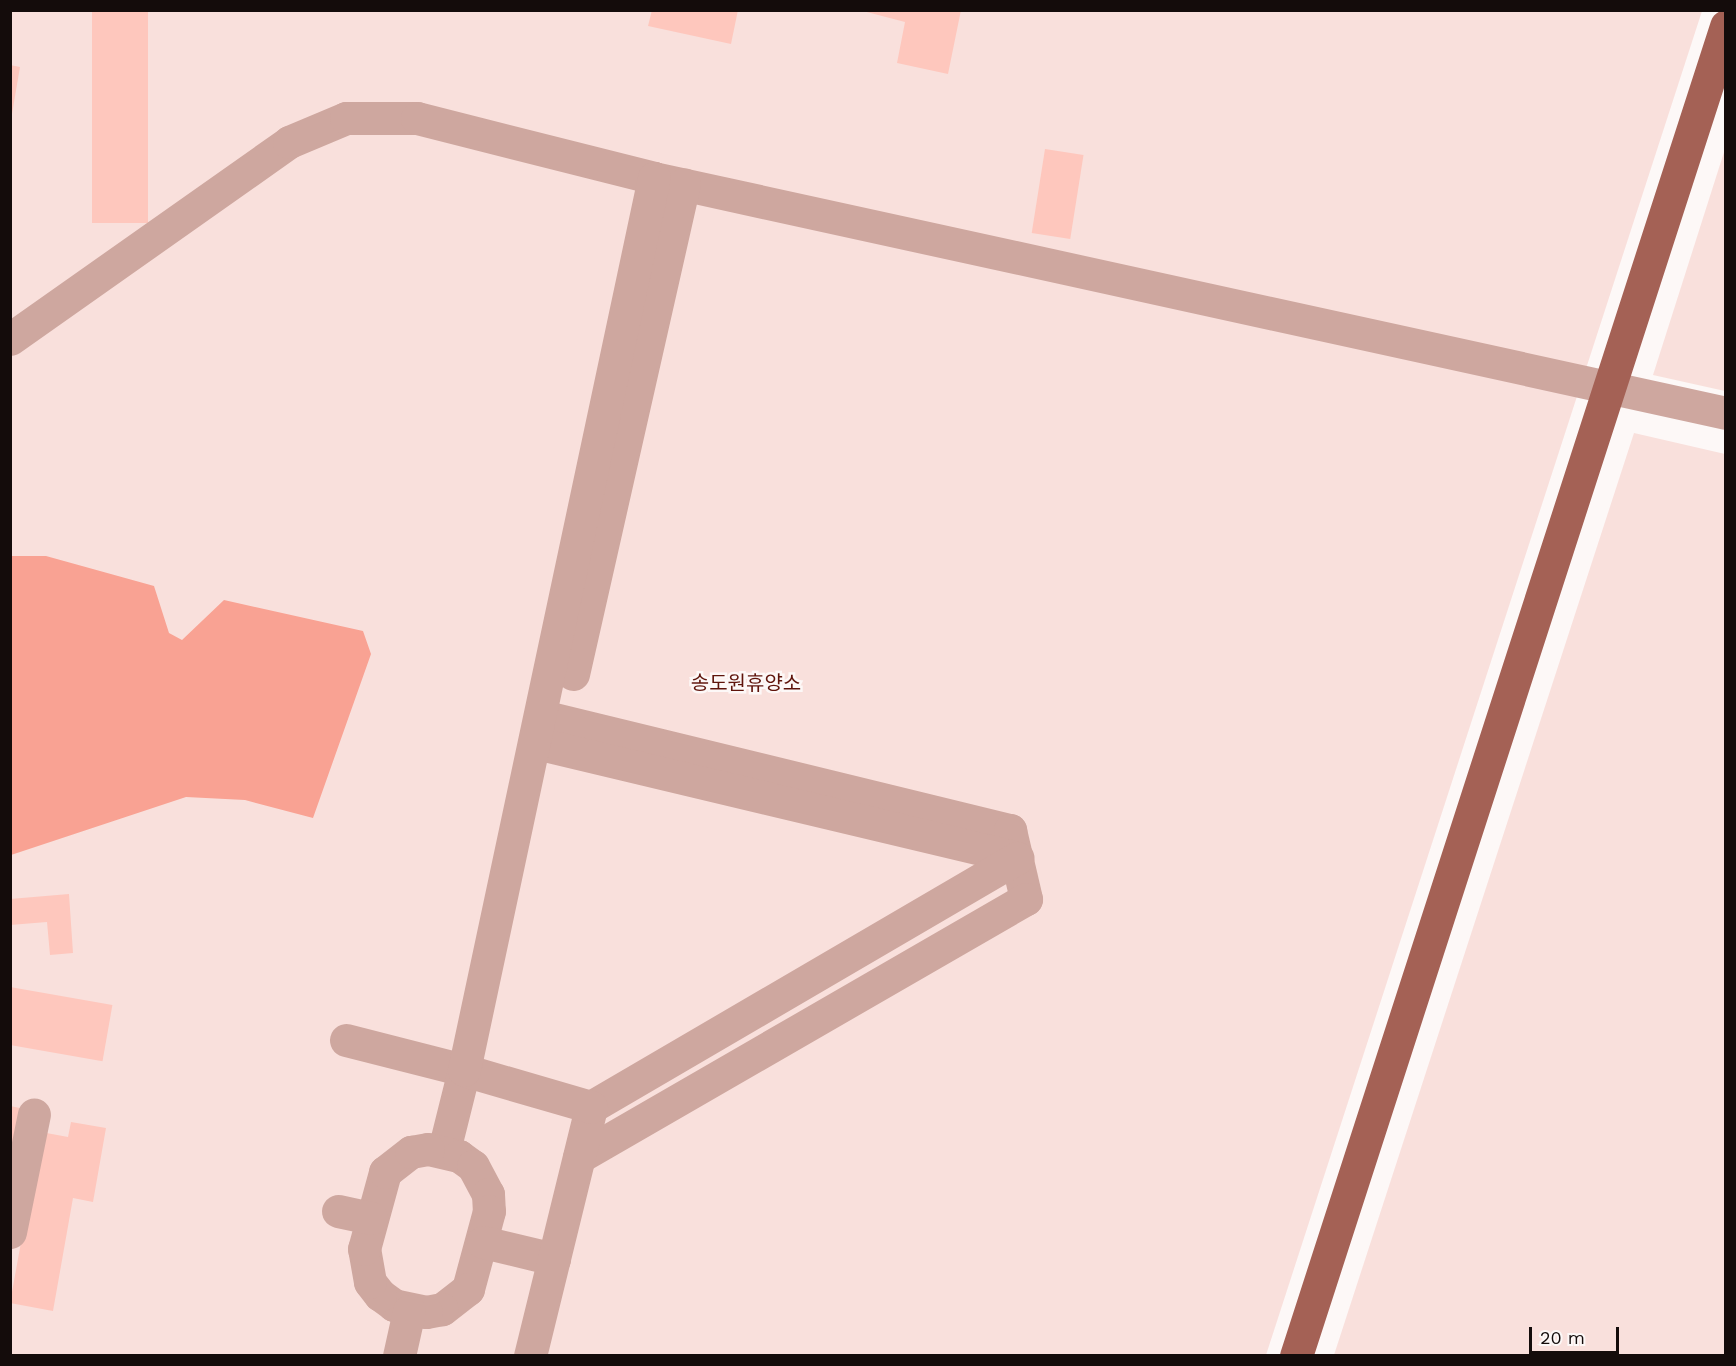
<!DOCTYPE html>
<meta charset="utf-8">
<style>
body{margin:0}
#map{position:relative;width:1736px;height:1366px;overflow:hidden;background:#fdf8f7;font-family:"Work Sans","Noto Sans KR",sans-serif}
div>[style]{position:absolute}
.green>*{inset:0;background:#f9e0dc}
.water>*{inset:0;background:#f9a293}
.building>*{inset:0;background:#fec7bd;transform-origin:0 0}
.minor>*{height:33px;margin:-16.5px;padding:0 16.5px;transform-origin:16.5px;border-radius:16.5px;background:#cea79f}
.major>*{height:33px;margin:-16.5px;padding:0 16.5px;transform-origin:16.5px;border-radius:16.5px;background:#a46155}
span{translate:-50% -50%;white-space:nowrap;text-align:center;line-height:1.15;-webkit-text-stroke:5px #fdf8f7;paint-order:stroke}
.park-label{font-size:20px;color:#5f140b}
.frame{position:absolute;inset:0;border:12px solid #140c0b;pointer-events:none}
.scale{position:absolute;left:1529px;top:1327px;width:90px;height:27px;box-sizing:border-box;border:3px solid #140c0b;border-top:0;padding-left:8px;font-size:18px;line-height:21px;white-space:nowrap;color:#140c0b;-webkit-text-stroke:4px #fdf8f7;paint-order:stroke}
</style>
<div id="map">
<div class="green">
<div style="clip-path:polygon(10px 11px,1702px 11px,1266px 1355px,11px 1355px)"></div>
<div style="clip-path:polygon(1725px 149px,1725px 391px,1653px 375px)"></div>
<div style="clip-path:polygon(1634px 433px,1725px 454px,1725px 1355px,1334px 1355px)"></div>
</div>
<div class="water">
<div style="clip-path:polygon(11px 556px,46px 556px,154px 586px,169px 633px,182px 640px,224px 600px,363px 631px,371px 654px,313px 818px,245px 800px,186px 797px,11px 855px)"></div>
</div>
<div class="building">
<div style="left:92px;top:10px;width:56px;height:213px"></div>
<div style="clip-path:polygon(652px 10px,738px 10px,731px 44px,648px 26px)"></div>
<div style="clip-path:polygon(859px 10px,961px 10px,948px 74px,897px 63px,905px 22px)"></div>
<div style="clip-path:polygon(10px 65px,20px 67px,12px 114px,10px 113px)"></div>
<div style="left:1045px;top:149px;width:39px;height:85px;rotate:9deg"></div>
<div style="clip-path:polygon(69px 894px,73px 953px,50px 955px,47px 922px,10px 925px,10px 899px)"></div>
<div style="left:10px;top:987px;width:104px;height:57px;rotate:10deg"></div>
<div style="clip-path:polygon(10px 1106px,20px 1108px,10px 1154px)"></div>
<div style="clip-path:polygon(71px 1122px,106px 1128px,93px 1202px,73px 1198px,53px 1311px,10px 1303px,41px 1132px,68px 1137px)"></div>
</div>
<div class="minor">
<div style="left:10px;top:339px;width:342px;rotate:-35.2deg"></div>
<div style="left:289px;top:142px;width:62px;rotate:-22.8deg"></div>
<div style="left:346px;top:118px;width:71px"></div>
<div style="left:417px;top:118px;width:244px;rotate:14.2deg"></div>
<div style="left:654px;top:178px;width:1097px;rotate:12.36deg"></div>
<div style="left:573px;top:674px;width:502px;rotate:-77.24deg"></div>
<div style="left:542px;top:716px;width:482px;rotate:13.7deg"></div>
<div style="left:1010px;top:830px;width:71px;rotate:76.9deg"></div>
<div style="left:1026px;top:899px;width:516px;rotate:150.01deg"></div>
<div style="left:536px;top:743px;width:495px;rotate:13.4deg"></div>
<div style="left:1017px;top:858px;width:493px;rotate:149.7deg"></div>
<div style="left:346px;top:1040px;width:122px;rotate:14.3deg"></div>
<div style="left:464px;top:1070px;width:82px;rotate:104deg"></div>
<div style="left:428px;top:1149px;width:32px;rotate:13deg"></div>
<div style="left:459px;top:1156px;width:17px;rotate:36deg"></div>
<div style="left:473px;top:1166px;width:32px;rotate:62deg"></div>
<div style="left:488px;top:1194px;width:17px;rotate:87deg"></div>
<div style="left:489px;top:1211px;width:81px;rotate:105.1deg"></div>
<div style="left:468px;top:1289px;width:33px;rotate:142deg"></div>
<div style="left:442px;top:1309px;width:16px;rotate:169deg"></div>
<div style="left:426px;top:1312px;width:33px;rotate:-168deg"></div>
<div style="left:394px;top:1305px;width:17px;rotate:-144deg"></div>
<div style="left:380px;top:1295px;width:16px;rotate:-128deg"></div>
<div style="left:370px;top:1282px;width:34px;rotate:-100deg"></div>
<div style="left:364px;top:1249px;width:80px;rotate:-74.7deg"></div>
<div style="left:385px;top:1172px;width:33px;rotate:-38deg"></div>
<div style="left:411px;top:1152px;width:17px;rotate:-10deg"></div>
<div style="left:338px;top:1211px;width:34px;rotate:12deg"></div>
<div style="left:10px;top:1232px;width:120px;rotate:-78.5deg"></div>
<div style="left:483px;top:1242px;width:73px;rotate:13.5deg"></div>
<div style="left:399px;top:1356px;width:46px;rotate:-77.5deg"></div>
<div style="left:530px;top:1356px;width:256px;rotate:-76.2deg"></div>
<div style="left:591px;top:1107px;width:132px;rotate:-163.8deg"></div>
<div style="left:464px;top:1070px;width:912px;rotate:-77.98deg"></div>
</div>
<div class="major">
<div style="left:1296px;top:1356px;width:1398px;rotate:-72.08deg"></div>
</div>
<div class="park-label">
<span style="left:746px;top:683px">송도원휴양소</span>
</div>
<div class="frame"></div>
<div class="scale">20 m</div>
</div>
